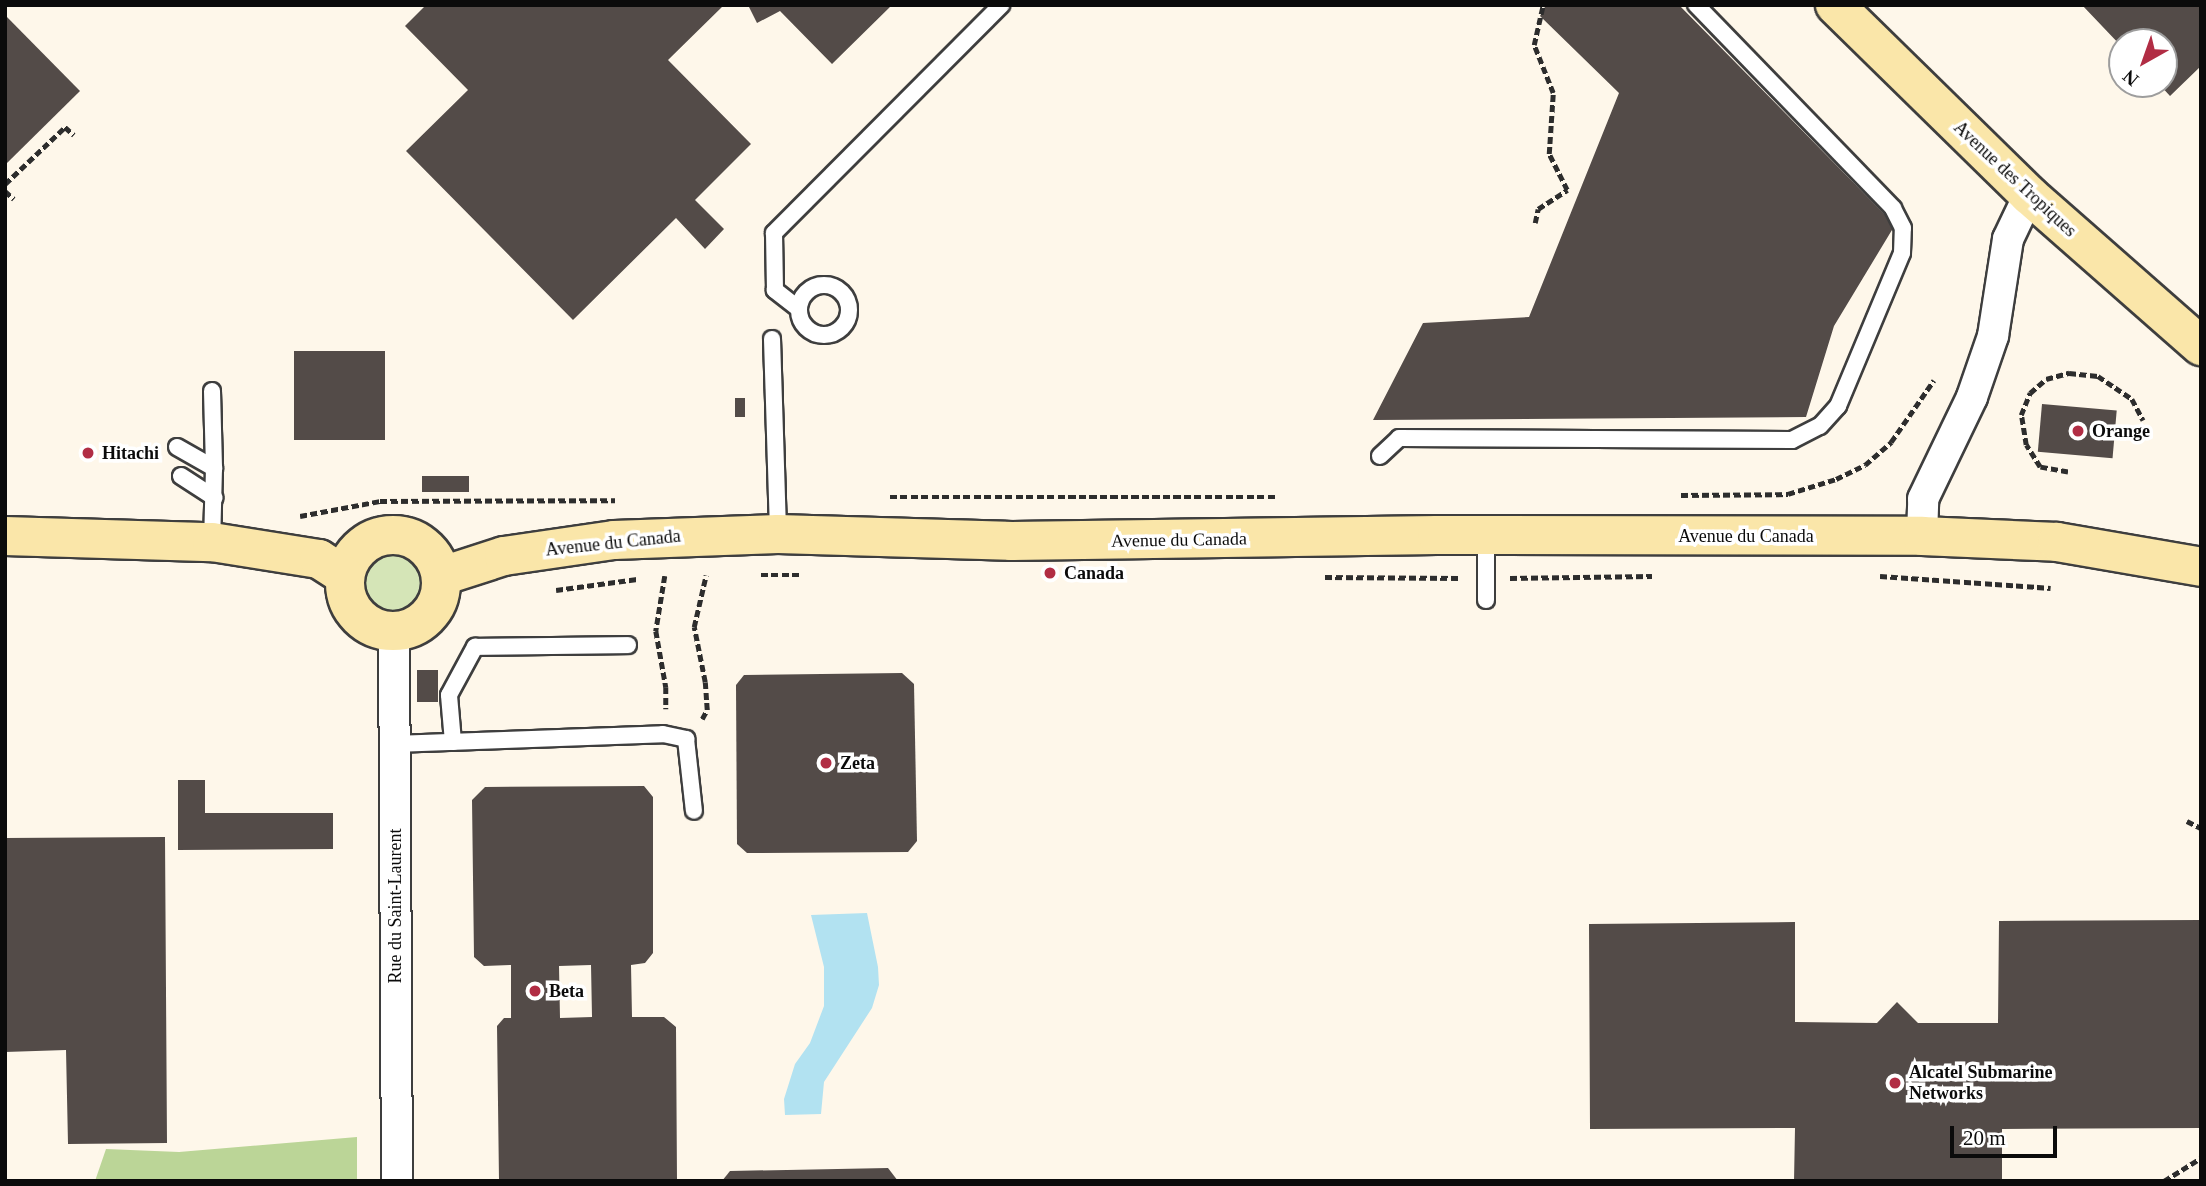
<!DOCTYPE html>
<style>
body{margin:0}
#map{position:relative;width:2206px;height:1186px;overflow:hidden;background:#fef7ea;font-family:"Times New Roman",serif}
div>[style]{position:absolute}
.green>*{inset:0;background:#d5e5b7}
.round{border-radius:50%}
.forest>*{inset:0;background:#bbd597}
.water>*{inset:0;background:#b2e2f1}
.building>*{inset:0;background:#534b48;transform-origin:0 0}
.path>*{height:4.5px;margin-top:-2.25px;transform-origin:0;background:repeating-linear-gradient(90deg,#2d2d2d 0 7px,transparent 0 10.5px)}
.roads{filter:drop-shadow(2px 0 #3e3e3e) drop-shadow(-2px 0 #3e3e3e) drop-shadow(0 2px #3e3e3e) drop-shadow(0 -2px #3e3e3e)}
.lane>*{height:16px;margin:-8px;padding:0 8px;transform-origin:8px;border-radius:8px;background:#fff}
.lane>.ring{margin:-8px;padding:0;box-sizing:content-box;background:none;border:16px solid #fff;border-radius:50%}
.street>*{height:30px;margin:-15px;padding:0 15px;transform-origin:15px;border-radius:15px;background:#fff}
.secondary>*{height:38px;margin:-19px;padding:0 19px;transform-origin:19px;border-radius:19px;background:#fae6a9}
.secondary>.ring{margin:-19px;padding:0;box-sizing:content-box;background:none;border:38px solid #fae6a9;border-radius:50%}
.dots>*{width:19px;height:19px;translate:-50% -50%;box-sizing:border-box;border:4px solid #fff;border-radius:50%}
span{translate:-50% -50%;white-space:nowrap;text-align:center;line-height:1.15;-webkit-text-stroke:7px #fff;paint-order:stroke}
.street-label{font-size:18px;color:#0b0b0b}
.poi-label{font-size:18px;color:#0b0b0b;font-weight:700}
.left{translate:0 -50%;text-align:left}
.frame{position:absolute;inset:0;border:7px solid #0b0b0b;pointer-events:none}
.north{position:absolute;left:2108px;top:28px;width:70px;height:70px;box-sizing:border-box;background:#fff;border:2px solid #9d9d9d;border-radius:50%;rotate:220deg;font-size:19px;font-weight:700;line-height:28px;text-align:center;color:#0b0b0b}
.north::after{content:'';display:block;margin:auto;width:24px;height:32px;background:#b12d44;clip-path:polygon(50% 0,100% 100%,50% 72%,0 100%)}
.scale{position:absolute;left:1950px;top:1126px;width:107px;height:32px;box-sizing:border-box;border:4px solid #0b0b0b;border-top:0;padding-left:9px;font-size:21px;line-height:24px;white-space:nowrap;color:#0b0b0b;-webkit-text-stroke:5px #fff;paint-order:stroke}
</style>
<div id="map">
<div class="green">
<div class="round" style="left:359px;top:549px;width:62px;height:62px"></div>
</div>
<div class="forest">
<div style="clip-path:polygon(357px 1137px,357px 1181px,95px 1181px,106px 1149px,179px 1152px)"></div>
</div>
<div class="water">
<div style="clip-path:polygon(867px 913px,878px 967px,879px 985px,872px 1008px,824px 1082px,821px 1114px,785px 1115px,784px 1099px,795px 1064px,810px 1043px,824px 1006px,824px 967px,811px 915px)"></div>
</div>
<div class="building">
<div style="clip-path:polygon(426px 5px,724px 5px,668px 60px,751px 144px,695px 200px,724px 229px,705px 249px,676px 218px,573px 320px,406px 151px,468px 90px,405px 26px)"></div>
<div style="clip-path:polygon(748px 5px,892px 5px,832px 64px,780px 11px,757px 23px)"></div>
<div style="clip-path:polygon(1546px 5px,1679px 5px,1895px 225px,1834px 326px,1806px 417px,1373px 420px,1423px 323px,1529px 317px,1619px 93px,1540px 16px)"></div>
<div style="clip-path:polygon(2082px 5px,2201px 5px,2201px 66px,2170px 96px,2159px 84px,2164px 84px,2164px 42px,2122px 42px,2122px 47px)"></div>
<div style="clip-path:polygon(5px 15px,80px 91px,5px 165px)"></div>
<div style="left:294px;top:351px;width:91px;height:89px"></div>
<div style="left:735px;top:398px;width:10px;height:19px"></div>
<div style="left:2042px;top:404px;width:75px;height:48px;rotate:5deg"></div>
<div style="left:469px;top:476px;width:16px;height:47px;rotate:90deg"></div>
<div style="left:438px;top:670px;width:32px;height:21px;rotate:90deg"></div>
<div style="clip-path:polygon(902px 673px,914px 684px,917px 841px,908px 852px,747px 853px,737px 844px,736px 685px,744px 675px)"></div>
<div style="clip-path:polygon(178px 780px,205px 780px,205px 813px,333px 813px,333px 849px,178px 850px)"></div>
<div style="clip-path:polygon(evenodd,644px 786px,653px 797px,653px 953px,645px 963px,631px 965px,632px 1017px,664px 1017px,676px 1027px,677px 1181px,499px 1181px,497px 1026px,504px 1018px,511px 1018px,511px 965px,484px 966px,474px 957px,472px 800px,485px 787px,644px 786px,591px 965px,592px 1017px,560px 1018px,559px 966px,591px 965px)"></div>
<div style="clip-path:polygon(165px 837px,167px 1143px,68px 1144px,66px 1050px,5px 1052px,5px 838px)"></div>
<div style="clip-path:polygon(2201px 920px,2201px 1128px,2002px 1129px,2002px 1181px,1794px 1181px,1795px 1128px,1590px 1129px,1589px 924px,1795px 922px,1795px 1022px,1877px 1023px,1897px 1002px,1918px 1023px,1998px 1023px,1999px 921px)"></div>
<div style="clip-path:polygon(888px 1168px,898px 1181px,722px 1181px,730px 1171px)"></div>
</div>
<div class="path">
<div style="left:5px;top:184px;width:83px;rotate:-43.5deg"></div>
<div style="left:65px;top:127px;width:12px;rotate:42deg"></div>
<div style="left:5px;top:191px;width:12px;rotate:42deg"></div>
<div style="left:1535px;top:223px;width:14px;rotate:-78deg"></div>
<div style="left:1538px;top:209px;width:35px;rotate:-33deg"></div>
<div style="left:1567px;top:190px;width:40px;rotate:-116.6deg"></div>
<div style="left:1549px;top:154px;width:61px;rotate:-86.2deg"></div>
<div style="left:1553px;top:93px;width:52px;rotate:-111.6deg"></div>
<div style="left:1534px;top:45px;width:41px;rotate:-77.3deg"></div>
<div style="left:2068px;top:472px;width:28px;rotate:-170deg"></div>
<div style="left:2040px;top:467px;width:26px;rotate:-122deg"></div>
<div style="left:2026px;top:445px;width:30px;rotate:-99deg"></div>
<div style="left:2021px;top:415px;width:24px;rotate:-68deg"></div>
<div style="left:2030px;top:393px;width:21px;rotate:-41deg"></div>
<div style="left:2046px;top:379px;width:24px;rotate:-15deg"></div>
<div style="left:2069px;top:373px;width:29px;rotate:6deg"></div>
<div style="left:2098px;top:376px;width:41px;rotate:34.1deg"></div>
<div style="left:2132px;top:399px;width:24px;rotate:62deg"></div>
<div style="left:1681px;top:495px;width:107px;rotate:-0.5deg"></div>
<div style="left:1788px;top:494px;width:50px;rotate:-17.4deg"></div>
<div style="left:1836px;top:479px;width:32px;rotate:-26deg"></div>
<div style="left:1865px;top:465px;width:35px;rotate:-41deg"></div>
<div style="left:1891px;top:442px;width:75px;rotate:-55.3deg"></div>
<div style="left:890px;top:497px;width:387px"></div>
<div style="left:300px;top:516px;width:81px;rotate:-10.6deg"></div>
<div style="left:380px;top:501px;width:235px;rotate:-0.2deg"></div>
<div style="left:761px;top:575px;width:40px"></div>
<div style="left:665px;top:576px;width:56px;rotate:99.3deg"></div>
<div style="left:656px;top:631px;width:57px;rotate:79.9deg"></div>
<div style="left:666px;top:687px;width:22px;rotate:90deg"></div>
<div style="left:1880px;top:576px;width:171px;rotate:4deg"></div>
<div style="left:1325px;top:577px;width:134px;rotate:0.4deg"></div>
<div style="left:1510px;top:578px;width:142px;rotate:-0.8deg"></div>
<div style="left:556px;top:590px;width:82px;rotate:-7.7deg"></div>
<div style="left:702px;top:719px;width:10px;rotate:-61deg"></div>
<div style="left:707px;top:710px;width:28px;rotate:-94deg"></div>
<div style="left:705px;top:682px;width:56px;rotate:-101.3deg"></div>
<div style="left:694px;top:627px;width:53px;rotate:-77deg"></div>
<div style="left:2187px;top:821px;width:16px;rotate:27deg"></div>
<div style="left:2164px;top:1181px;width:44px;rotate:-31.9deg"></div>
</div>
<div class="roads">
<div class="lane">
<div class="ring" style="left:799px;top:285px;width:34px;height:34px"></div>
<div style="left:799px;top:309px;width:31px;rotate:-142deg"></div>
<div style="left:775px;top:290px;width:57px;rotate:-91deg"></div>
<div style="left:774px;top:233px;width:322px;rotate:-45.1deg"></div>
<div style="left:772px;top:339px;width:195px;rotate:88.2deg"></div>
<div style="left:212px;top:391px;width:77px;rotate:88.5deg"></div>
<div style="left:177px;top:447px;width:43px;rotate:29.6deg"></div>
<div style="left:214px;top:468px;width:74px;rotate:91.5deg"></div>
<div style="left:1380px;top:456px;width:26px;rotate:-43deg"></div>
<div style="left:1399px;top:438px;width:393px;rotate:0.3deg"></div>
<div style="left:1792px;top:440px;width:31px;rotate:-27deg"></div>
<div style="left:1820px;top:426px;width:27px;rotate:-48deg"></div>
<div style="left:1838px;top:406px;width:166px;rotate:-67.3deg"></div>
<div style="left:1902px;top:253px;width:25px;rotate:-88deg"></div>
<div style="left:1903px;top:228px;width:22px;rotate:-117deg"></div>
<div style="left:1893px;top:208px;width:283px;rotate:-134.1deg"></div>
<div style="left:181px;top:476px;width:40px;rotate:32.9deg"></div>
<div style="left:1486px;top:535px;width:65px;rotate:90deg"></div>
<div style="left:453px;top:742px;width:47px;rotate:-94.9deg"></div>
<div style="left:449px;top:695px;width:55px;rotate:-61.6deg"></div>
<div style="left:475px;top:647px;width:153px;rotate:-0.7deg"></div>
<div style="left:394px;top:744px;width:269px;rotate:-2.1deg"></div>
<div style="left:663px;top:734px;width:24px;rotate:12deg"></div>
<div style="left:686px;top:739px;width:72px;rotate:83.7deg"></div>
</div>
<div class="street">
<div style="left:1922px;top:536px;width:37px;rotate:-88deg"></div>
<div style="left:1923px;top:499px;width:113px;rotate:-64.3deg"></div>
<div style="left:1972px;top:397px;width:65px;rotate:-71deg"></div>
<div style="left:1993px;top:336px;width:98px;rotate:-81.2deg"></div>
<div style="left:2008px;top:239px;width:49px;rotate:-64.5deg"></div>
<div style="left:394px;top:631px;width:550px;rotate:89.69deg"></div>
</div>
<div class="secondary">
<div style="left:1835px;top:5px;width:272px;rotate:44.4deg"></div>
<div style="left:2029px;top:195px;width:229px;rotate:41.3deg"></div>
<div class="ring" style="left:345px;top:535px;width:58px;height:58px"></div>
<div style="left:5px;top:536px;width:207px;rotate:1.7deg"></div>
<div style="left:212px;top:542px;width:108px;rotate:9deg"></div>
<div style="left:319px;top:559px;width:31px;rotate:33deg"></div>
<div style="left:442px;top:576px;width:65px;rotate:-17.9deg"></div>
<div style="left:504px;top:556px;width:111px;rotate:-8.3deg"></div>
<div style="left:614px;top:540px;width:164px;rotate:-2.1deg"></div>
<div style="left:778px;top:534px;width:234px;rotate:1.7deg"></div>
<div style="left:1012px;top:541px;width:425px;rotate:-0.8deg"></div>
<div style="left:1437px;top:535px;width:485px;rotate:0.1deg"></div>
<div style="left:1922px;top:536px;width:135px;rotate:2.5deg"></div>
<div style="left:2057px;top:542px;width:146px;rotate:9.8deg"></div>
</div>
</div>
<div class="dots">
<div style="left:2078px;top:431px;background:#b12d44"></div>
<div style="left:88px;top:453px;background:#b12d44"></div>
<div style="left:1050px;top:573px;background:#b12d44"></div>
<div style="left:826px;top:763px;background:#b12d44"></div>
<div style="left:535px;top:991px;background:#b12d44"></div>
<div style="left:1895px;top:1083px;background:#b12d44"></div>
</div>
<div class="street-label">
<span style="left:2015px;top:179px;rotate:43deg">Avenue des Tropiques</span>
<span style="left:1746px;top:536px">Avenue du Canada</span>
<span style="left:1179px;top:540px;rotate:-1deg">Avenue du Canada</span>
<span style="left:613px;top:543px;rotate:-6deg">Avenue du Canada</span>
<span style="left:395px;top:906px;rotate:-90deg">Rue du Saint-Laurent</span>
</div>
<div class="poi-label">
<span class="left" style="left:2092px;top:431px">Orange</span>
<span class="left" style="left:102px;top:453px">Hitachi</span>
<span class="left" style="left:1064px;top:573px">Canada</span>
<span class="left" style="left:840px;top:763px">Zeta</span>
<span class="left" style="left:549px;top:991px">Beta</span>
<span class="left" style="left:1909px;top:1083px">Alcatel Submarine<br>Networks</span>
</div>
<div class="frame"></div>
<div class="north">N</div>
<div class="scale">20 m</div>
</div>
